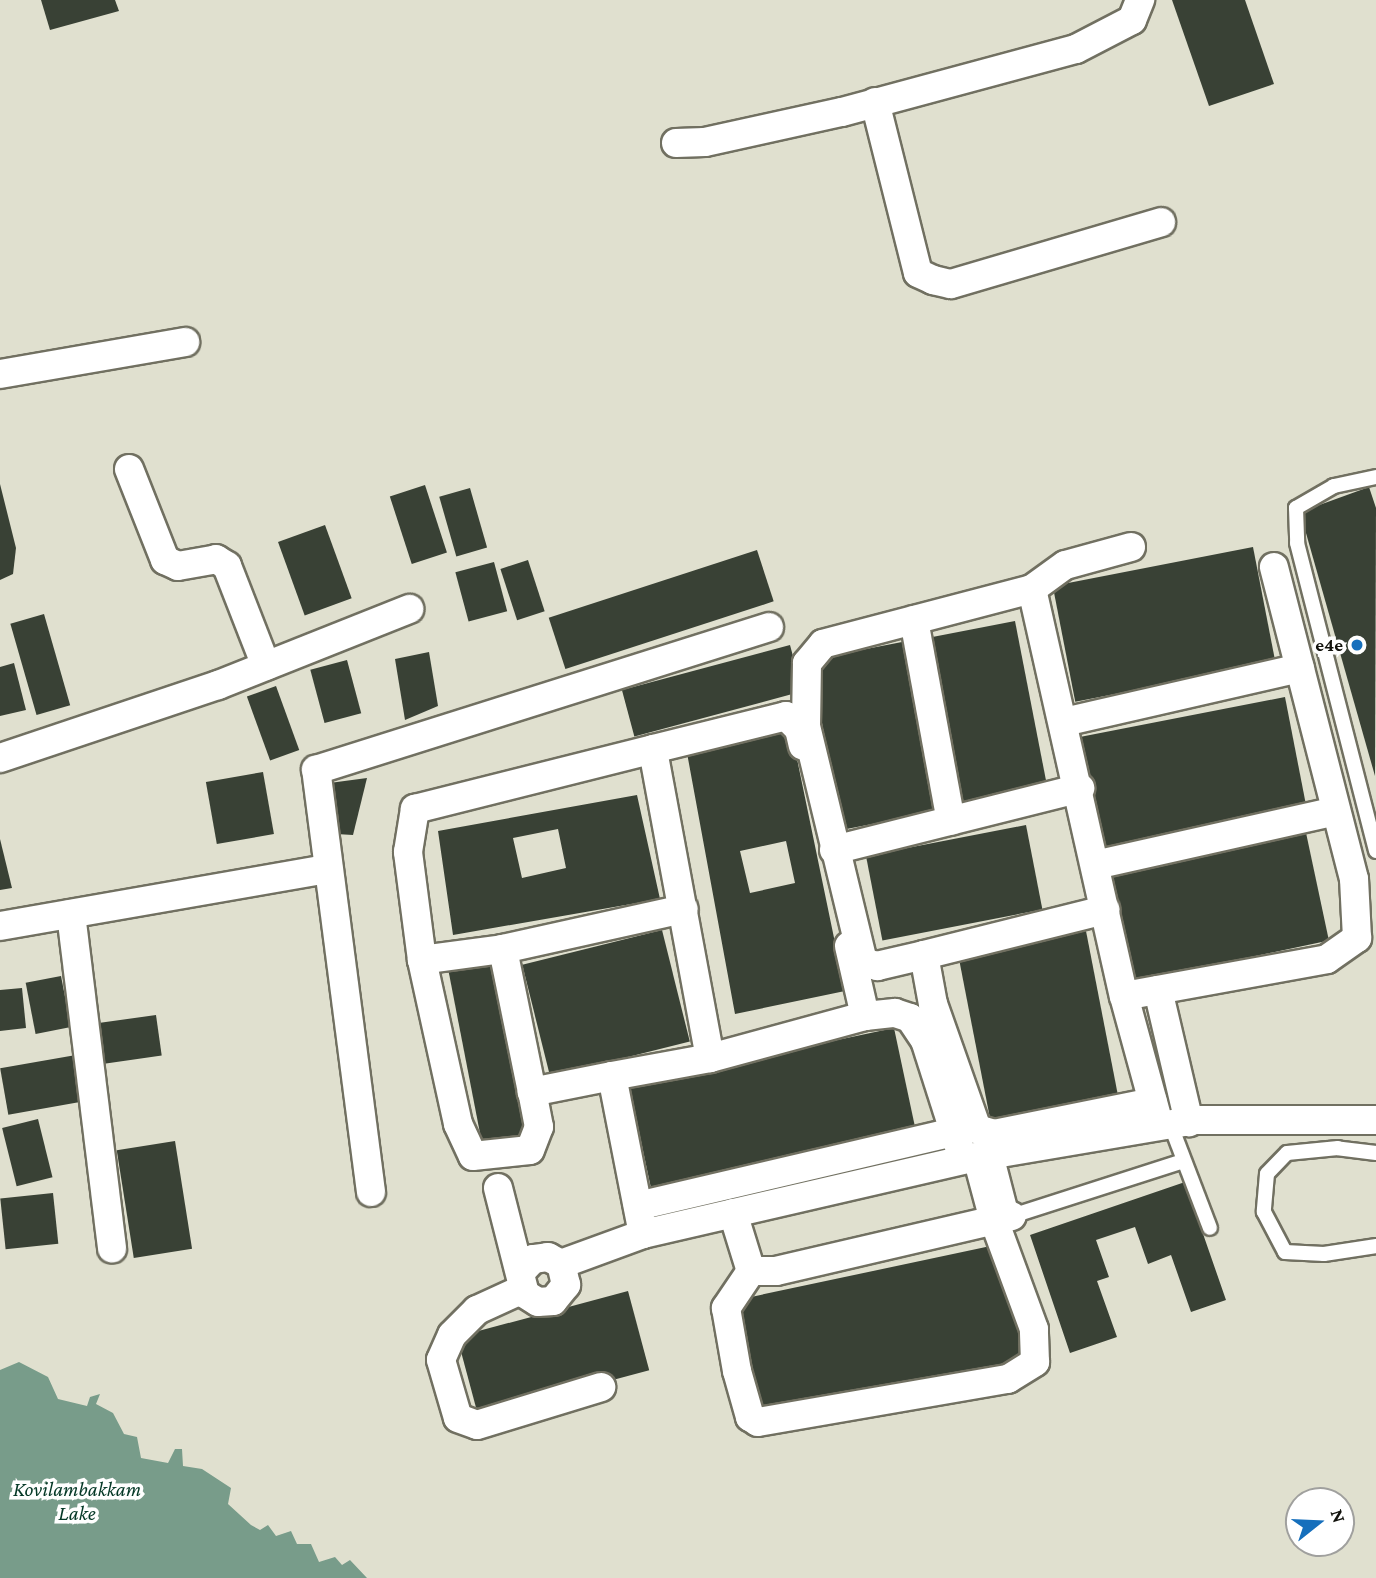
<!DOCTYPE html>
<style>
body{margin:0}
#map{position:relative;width:1376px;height:1578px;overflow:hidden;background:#e0e0cf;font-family:"Crimson Pro",serif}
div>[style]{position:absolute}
.water>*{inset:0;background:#789c8a}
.building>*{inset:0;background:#394135;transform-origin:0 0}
.roads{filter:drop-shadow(2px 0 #717061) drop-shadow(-2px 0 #717061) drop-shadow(0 2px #717061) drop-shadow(0 -2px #717061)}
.lane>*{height:14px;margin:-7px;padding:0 7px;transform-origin:7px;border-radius:7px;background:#fff}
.street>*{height:28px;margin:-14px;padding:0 14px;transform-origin:14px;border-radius:14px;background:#fff}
.dots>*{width:19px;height:19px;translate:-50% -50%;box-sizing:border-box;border:4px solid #fff;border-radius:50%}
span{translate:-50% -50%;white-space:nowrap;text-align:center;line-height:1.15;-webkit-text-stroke:7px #fff;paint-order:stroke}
.poi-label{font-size:19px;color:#12120c;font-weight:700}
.right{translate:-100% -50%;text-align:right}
.water-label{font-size:21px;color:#043826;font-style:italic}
.north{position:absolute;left:1285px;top:1487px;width:70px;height:70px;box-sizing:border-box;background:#fff;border:2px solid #a0a09e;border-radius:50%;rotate:72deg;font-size:19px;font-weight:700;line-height:28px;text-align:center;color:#12120c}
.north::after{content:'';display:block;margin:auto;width:24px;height:32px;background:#166fbc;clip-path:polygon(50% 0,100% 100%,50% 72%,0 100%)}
</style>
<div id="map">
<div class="water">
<div style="clip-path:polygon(19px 1362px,48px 1377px,58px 1399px,87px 1406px,90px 1397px,100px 1394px,96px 1404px,113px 1413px,124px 1434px,137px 1437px,141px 1458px,168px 1463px,175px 1449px,182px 1449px,183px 1466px,202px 1469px,231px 1488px,228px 1504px,251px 1525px,260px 1530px,268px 1525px,276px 1536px,291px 1531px,297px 1544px,311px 1544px,319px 1562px,335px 1557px,342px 1565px,350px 1560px,367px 1578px,0 1578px,0 1370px)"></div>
</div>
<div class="building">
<div style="clip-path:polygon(41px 0,115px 0,119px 11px,50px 30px)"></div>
<div style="clip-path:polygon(1172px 0,1245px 0,1274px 84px,1209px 106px)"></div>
<div style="clip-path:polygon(0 484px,16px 548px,13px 574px,0 580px)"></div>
<div style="left:425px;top:485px;width:71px;height:37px;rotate:72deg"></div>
<div style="clip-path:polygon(1369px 487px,1376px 508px,1375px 776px,1300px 512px)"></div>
<div style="left:470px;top:488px;width:62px;height:32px;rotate:74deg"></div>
<div style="left:325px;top:525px;width:78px;height:50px;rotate:70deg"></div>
<div style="left:1253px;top:547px;width:118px;height:204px;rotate:79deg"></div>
<div style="left:757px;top:550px;width:54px;height:219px;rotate:72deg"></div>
<div style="left:528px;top:560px;width:54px;height:29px;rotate:72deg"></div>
<div style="left:494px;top:562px;width:51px;height:40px;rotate:75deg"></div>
<div style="left:44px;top:614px;width:95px;height:35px;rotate:74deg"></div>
<div style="left:1015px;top:621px;width:171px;height:92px;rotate:79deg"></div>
<div style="left:902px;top:642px;width:173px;height:94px;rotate:79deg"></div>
<div style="left:790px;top:645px;width:48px;height:174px;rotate:75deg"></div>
<div style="clip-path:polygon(429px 652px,438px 706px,405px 720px,395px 659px)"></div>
<div style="left:347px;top:660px;width:55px;height:38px;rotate:75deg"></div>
<div style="clip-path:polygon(14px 663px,26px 710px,0 716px,0 667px)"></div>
<div style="left:276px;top:686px;width:68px;height:31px;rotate:70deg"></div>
<div style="left:1285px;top:697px;width:117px;height:209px;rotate:79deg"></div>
<div style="clip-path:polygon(evenodd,790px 725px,845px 991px,735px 1014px,687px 753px,790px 725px,786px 841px,795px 883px,750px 893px,740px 851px,786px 841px)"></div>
<div style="left:263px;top:772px;width:63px;height:58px;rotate:80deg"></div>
<div style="clip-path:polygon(367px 778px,353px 835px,336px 834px,322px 784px)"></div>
<div style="clip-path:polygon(evenodd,637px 795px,660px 899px,453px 935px,438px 831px,637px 795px,558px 829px,566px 868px,522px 878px,513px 838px,558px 829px)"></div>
<div style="left:1026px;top:825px;width:86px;height:163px;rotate:79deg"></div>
<div style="left:1305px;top:828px;width:115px;height:199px;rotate:78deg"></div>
<div style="clip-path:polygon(0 839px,12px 888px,0 890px)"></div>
<div style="left:662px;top:930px;width:115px;height:144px;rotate:76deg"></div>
<div style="left:1086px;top:931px;width:174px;height:130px;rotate:79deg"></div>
<div style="left:492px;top:959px;width:184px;height:45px;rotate:79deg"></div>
<div style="left:61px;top:976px;width:52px;height:36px;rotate:79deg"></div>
<div style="clip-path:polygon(22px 988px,26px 1028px,0 1031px,0 990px)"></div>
<div style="left:156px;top:1015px;width:41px;height:58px;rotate:82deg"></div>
<div style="left:894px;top:1028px;width:107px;height:271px;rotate:78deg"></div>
<div style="left:76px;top:1055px;width:47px;height:77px;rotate:80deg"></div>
<div style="left:38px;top:1119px;width:60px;height:37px;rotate:76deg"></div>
<div style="left:175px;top:1141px;width:109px;height:59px;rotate:81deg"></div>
<div style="clip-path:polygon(1185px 1182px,1226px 1300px,1191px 1312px,1171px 1255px,1148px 1264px,1135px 1227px,1096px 1240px,1109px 1277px,1097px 1281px,1117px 1337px,1070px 1353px,1030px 1235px)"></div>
<div style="left:53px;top:1193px;width:51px;height:53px;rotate:84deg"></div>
<div style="left:1000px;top:1244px;width:123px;height:270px;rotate:78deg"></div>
<div style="left:628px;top:1291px;width:82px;height:177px;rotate:75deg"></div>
</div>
<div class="roads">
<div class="lane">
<div style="left:1376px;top:477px;width:43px;rotate:167.9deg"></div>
<div style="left:1334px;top:486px;width:44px;rotate:149.9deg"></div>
<div style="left:1296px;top:508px;width:35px;rotate:88deg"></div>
<div style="left:1297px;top:543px;width:318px;rotate:75.6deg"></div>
<div style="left:1171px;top:1126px;width:109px;rotate:69.1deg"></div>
<div style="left:1376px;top:1153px;width:38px;rotate:-173deg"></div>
<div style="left:1338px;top:1148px;width:51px;rotate:174.4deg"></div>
<div style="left:1287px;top:1153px;width:29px;rotate:134deg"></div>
<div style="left:1267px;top:1174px;width:38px;rotate:95deg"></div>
<div style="left:1264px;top:1212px;width:45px;rotate:62.3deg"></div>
<div style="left:1285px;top:1252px;width:39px;rotate:3deg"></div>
<div style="left:1324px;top:1254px;width:53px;rotate:-8.7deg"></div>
<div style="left:996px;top:1154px;width:64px;rotate:75.5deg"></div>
<div style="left:1012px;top:1216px;width:180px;rotate:-17.8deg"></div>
</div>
<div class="street">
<div style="left:875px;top:102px;width:176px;rotate:75.9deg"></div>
<div style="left:918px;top:273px;width:17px;rotate:25deg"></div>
<div style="left:933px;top:280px;width:18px;rotate:13deg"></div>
<div style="left:951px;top:284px;width:219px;rotate:-16.4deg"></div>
<div style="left:676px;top:143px;width:29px;rotate:-2deg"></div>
<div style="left:705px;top:142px;width:140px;rotate:-12.4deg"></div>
<div style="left:842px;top:112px;width:242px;rotate:-15.1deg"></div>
<div style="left:1076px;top:49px;width:63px;rotate:-27.4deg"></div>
<div style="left:1132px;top:20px;width:22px;rotate:-68deg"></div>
<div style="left:0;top:374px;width:188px;rotate:-9.8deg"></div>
<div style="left:129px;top:469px;width:98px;rotate:68.4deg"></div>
<div style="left:165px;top:560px;width:14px;rotate:25deg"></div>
<div style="left:178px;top:566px;width:39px;rotate:-10deg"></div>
<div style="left:216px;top:559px;width:13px;rotate:32deg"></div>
<div style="left:227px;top:566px;width:107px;rotate:68.7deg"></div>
<div style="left:1131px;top:547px;width:68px;rotate:164.7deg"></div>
<div style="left:1065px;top:565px;width:41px;rotate:144deg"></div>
<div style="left:1032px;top:589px;width:216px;rotate:165.3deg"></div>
<div style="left:823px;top:644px;width:25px;rotate:130deg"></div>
<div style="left:807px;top:663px;width:63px;rotate:90.9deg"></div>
<div style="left:806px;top:726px;width:243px;rotate:76.4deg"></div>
<div style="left:863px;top:962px;width:15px;rotate:16deg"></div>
<div style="left:877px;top:966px;width:48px;rotate:-13.2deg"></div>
<div style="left:924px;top:955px;width:50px;rotate:79.6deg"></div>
<div style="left:933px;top:1004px;width:133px;rotate:70.6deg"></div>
<div style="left:977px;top:1129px;width:18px;rotate:16deg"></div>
<div style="left:994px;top:1134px;width:162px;rotate:-11.4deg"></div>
<div style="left:1032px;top:589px;width:417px;rotate:77.3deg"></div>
<div style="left:1124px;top:996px;width:129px;rotate:74.7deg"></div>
<div style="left:914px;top:620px;width:204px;rotate:79.6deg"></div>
<div style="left:1064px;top:722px;width:242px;rotate:-12.9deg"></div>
<div style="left:0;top:758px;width:230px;rotate:-18.5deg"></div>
<div style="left:218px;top:685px;width:206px;rotate:-21.7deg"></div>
<div style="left:834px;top:850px;width:254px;rotate:-14.1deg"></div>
<div style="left:1095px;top:865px;width:247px;rotate:-12.6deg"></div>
<div style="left:71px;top:914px;width:337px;rotate:83deg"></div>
<div style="left:0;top:926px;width:330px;rotate:-9.9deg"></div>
<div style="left:849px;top:946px;width:72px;rotate:77.1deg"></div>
<div style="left:865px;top:1016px;width:30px;rotate:-6deg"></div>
<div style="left:895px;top:1013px;width:16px;rotate:18deg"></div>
<div style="left:910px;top:1018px;width:27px;rotate:56deg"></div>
<div style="left:925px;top:1040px;width:125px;rotate:72.3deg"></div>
<div style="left:503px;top:949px;width:82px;rotate:172.3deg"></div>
<div style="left:422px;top:960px;width:168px;rotate:77.6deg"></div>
<div style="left:458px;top:1124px;width:35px;rotate:65deg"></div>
<div style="left:473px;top:1156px;width:57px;rotate:-6deg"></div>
<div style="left:530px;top:1150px;width:25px;rotate:-69deg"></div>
<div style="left:539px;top:1127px;width:36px;rotate:-101deg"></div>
<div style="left:924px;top:955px;width:187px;rotate:-14deg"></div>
<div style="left:422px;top:960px;width:109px;rotate:-97.4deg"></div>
<div style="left:408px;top:852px;width:44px;rotate:-80.8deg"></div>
<div style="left:415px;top:809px;width:245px;rotate:-14.1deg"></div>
<div style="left:1158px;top:990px;width:136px;rotate:76.8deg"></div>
<div style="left:1124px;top:996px;width:206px;rotate:-10.3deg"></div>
<div style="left:1327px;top:959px;width:37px;rotate:-35deg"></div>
<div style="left:1357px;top:938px;width:59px;rotate:-92.9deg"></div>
<div style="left:1354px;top:879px;width:322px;rotate:-104.4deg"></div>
<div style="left:710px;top:1058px;width:314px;rotate:-100.5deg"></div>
<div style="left:653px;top:749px;width:137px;rotate:-13.9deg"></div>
<div style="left:786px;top:716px;width:18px;rotate:45deg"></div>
<div style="left:799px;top:729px;width:17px;rotate:77deg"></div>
<div style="left:612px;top:1076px;width:100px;rotate:-10.4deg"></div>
<div style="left:710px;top:1058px;width:161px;rotate:-15.2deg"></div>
<div style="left:498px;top:1188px;width:109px;rotate:75.7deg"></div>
<div style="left:525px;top:1294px;width:15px;rotate:32deg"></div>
<div style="left:538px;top:1302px;width:15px;rotate:-4deg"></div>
<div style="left:553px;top:1301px;width:21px;rotate:-51deg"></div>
<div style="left:566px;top:1285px;width:22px;rotate:-103deg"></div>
<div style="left:561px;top:1264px;width:15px;rotate:-152deg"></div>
<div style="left:548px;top:1257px;width:15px;rotate:172deg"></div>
<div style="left:533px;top:1259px;width:16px;rotate:133deg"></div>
<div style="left:371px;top:1192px;width:426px;rotate:-97.4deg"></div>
<div style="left:316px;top:770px;width:475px;rotate:-17.5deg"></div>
<div style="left:638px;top:1206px;width:325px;rotate:-13.2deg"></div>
<div style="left:733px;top:1213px;width:61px;rotate:72.8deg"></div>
<div style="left:751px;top:1271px;width:25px"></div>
<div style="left:776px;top:1271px;width:242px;rotate:-13.1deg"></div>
<div style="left:643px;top:1234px;width:161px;rotate:-101.1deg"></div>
<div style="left:612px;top:1076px;width:82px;rotate:168.7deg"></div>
<div style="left:532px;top:1092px;width:146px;rotate:-101.5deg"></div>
<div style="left:503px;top:949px;width:185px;rotate:-12.5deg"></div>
<div style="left:561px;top:1264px;width:87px;rotate:-20.1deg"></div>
<div style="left:643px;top:1234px;width:343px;rotate:-13deg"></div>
<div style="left:977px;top:1157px;width:222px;rotate:-9.6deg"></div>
<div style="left:1196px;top:1120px;width:180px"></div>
<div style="left:751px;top:1271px;width:45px;rotate:124deg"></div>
<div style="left:726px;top:1308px;width:64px;rotate:80.1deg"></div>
<div style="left:737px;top:1371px;width:48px;rotate:74.2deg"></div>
<div style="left:750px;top:1417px;width:9px;rotate:32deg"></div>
<div style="left:758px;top:1422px;width:254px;rotate:-9.8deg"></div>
<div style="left:1008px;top:1379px;width:32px;rotate:-32deg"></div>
<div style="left:1035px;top:1362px;width:33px;rotate:-92deg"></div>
<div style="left:1034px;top:1329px;width:116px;rotate:-110.2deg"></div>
<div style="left:994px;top:1220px;width:65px;rotate:-105.1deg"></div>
<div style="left:523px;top:1289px;width:51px;rotate:155.5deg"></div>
<div style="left:477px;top:1310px;width:35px;rotate:135deg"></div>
<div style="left:452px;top:1335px;width:27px;rotate:114deg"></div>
<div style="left:441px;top:1360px;width:60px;rotate:73.7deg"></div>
<div style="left:458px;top:1418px;width:20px;rotate:20deg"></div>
<div style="left:477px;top:1425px;width:130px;rotate:-17deg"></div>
</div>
</div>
<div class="dots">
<div style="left:1357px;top:645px;background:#166fbc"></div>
</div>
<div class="poi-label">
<span class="right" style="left:1343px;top:645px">e4e</span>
</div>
<div class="water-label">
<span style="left:77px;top:1501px">Kovilambakkam<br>Lake</span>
</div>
<div class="north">N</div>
</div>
